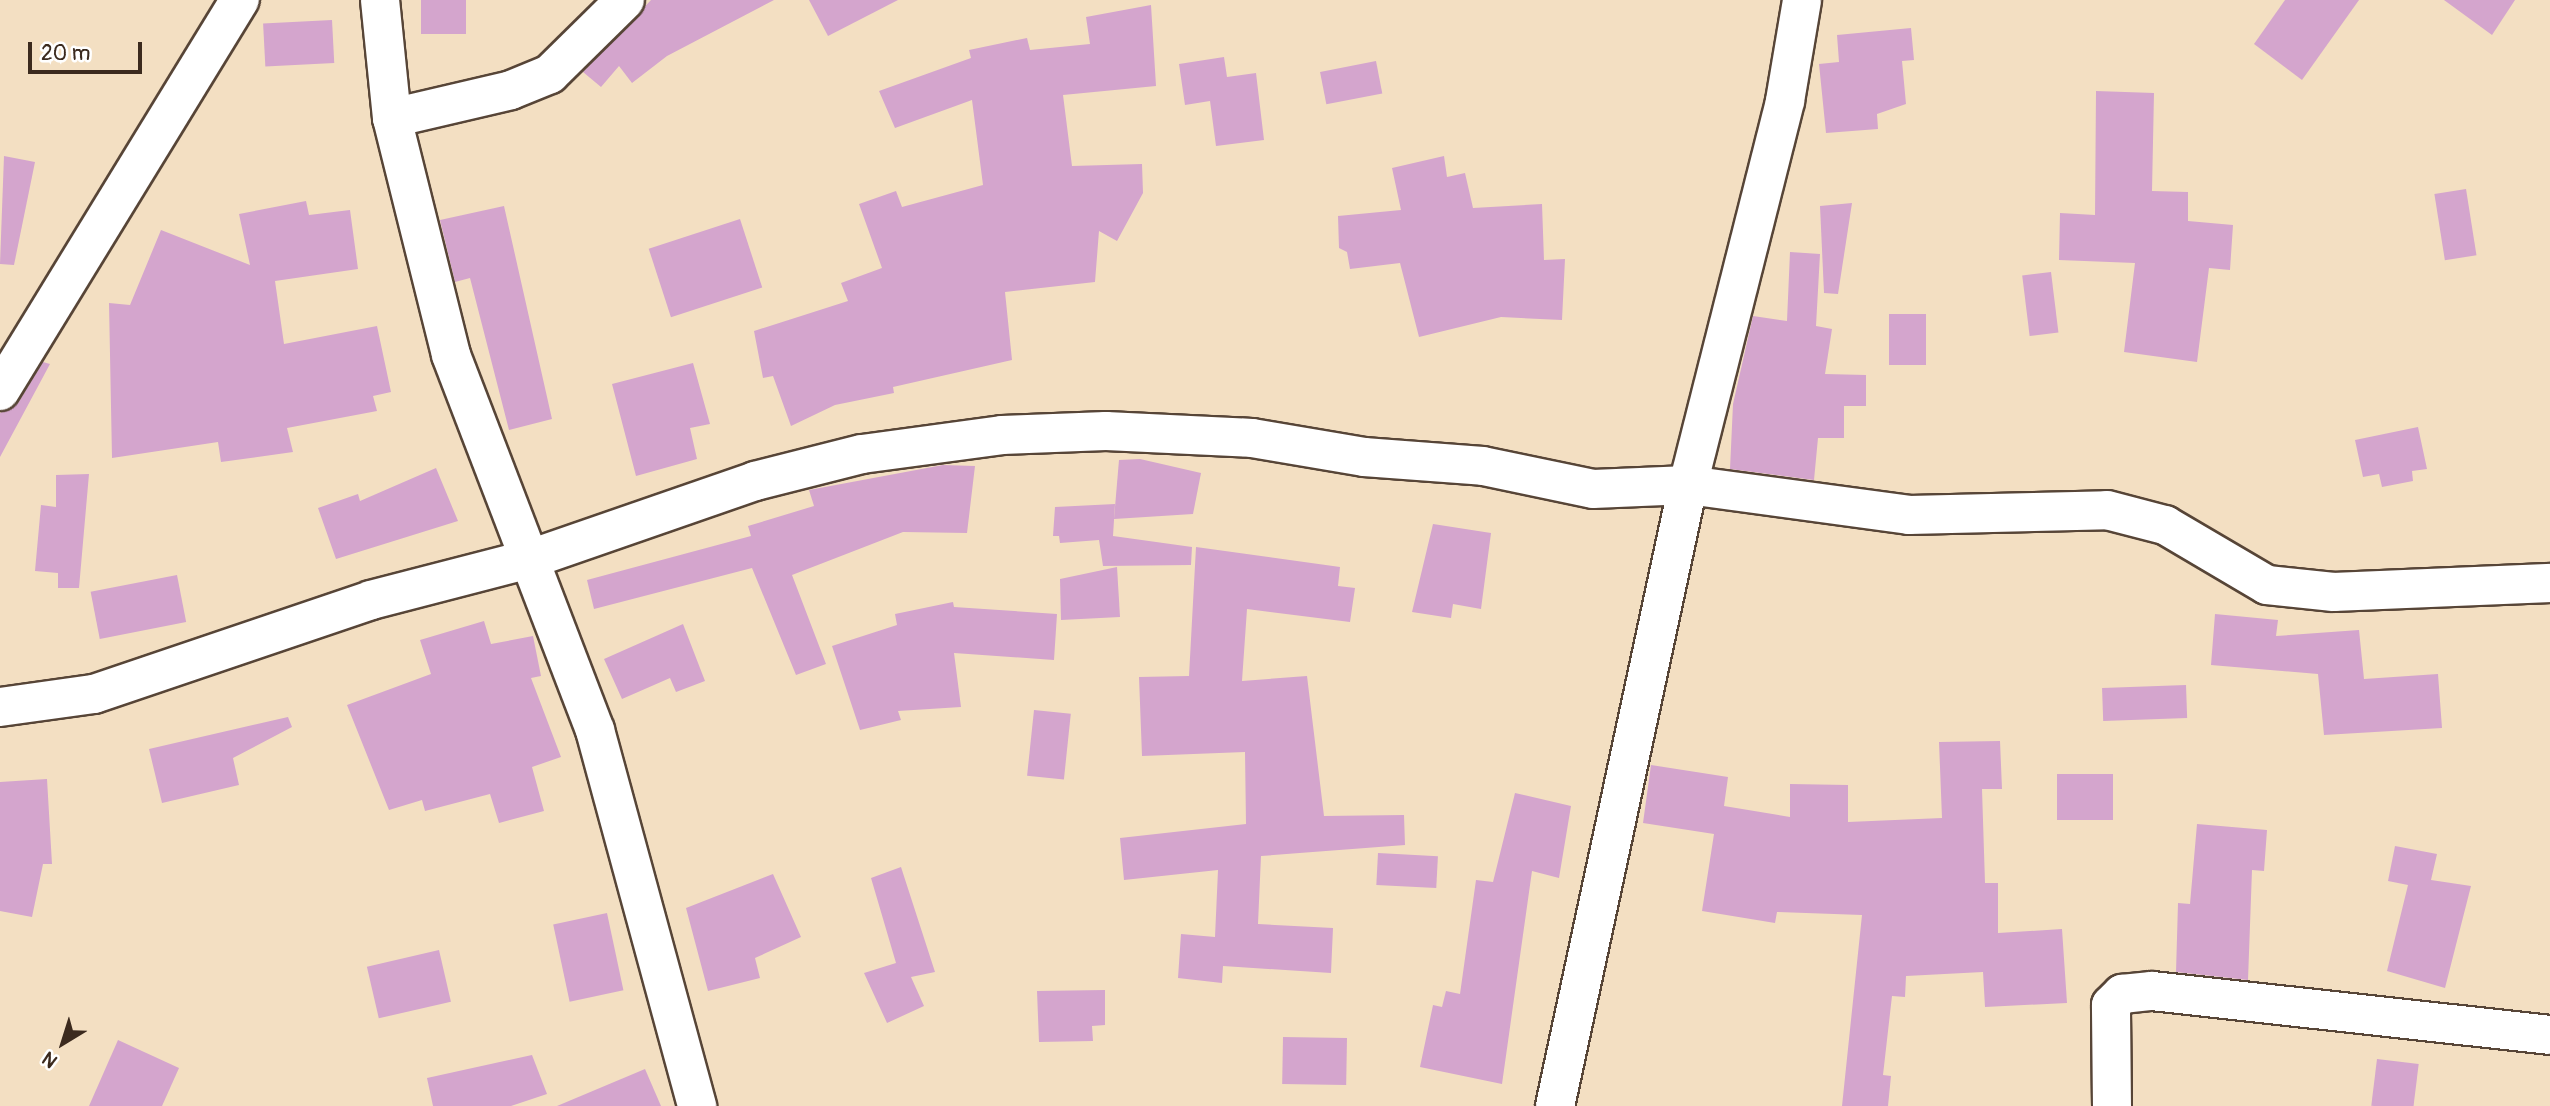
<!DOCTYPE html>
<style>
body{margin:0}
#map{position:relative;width:2550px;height:1106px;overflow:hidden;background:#f3dfc2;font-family:Pangolin,sans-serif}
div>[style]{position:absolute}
.building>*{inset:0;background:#d4a5cd;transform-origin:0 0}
.roads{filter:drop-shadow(2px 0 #574537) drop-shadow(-2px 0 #574537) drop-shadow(0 2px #574537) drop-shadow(0 -2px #574537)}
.minor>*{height:38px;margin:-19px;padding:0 19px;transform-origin:19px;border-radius:19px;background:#fff}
span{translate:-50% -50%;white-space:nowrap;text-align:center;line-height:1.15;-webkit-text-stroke:7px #fff;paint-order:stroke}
.north{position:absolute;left:28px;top:1008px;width:70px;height:70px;-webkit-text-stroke:5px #fff;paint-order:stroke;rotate:218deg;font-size:19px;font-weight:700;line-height:28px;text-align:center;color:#3b2a1e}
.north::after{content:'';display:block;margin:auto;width:24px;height:32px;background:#3b2a1e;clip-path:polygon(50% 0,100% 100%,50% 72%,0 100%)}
.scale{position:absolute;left:28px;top:42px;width:114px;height:32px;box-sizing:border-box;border:4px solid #3b2a1e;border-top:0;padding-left:9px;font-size:21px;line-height:24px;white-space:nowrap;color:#3b2a1e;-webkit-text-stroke:5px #fff;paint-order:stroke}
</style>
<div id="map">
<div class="building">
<div style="left:421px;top:0;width:45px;height:34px"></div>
<div style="clip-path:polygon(651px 0,774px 0,667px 56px,632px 83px,619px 66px,601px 87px,583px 72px)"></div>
<div style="clip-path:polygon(809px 0,898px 0,828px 36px)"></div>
<div style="clip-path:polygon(2285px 0,2359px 0,2302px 80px,2254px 44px)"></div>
<div style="clip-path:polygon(2444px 0,2515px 0,2492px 35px)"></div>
<div style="clip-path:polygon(1151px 5px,1156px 86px,1063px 95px,1072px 166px,1142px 164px,1143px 193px,1117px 241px,1099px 231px,1095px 282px,1005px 292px,1012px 360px,893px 387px,894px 393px,835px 405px,791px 426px,773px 376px,763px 378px,754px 331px,848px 301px,841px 283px,882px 268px,859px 204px,896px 191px,902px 207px,983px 185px,972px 100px,895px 128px,879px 91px,971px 58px,969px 50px,1027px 38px,1030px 50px,1090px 44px,1086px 17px)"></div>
<div style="left:332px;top:20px;width:43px;height:69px;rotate:87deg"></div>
<div style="clip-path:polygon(1911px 28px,1914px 60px,1902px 61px,1906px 104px,1877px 114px,1878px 129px,1826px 133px,1819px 64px,1839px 62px,1837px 35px)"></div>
<div style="clip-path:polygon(1224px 57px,1227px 77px,1256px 73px,1264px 140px,1216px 146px,1210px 101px,1185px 105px,1179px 64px)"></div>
<div style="left:1376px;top:61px;width:33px;height:57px;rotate:79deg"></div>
<div style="clip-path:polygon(2096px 91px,2154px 93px,2152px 191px,2188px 192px,2188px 221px,2233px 225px,2230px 270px,2209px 268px,2197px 362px,2124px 352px,2135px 263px,2059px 260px,2060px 213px,2095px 215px)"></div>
<div style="clip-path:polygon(4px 156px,35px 162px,14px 265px,0 264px)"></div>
<div style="clip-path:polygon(1444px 156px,1447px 177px,1465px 173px,1473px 208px,1542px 204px,1544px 260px,1565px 259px,1562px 320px,1501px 317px,1419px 337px,1400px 263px,1350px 269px,1347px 252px,1339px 248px,1338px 216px,1401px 210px,1392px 168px)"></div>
<div style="left:2466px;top:189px;width:67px;height:32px;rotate:81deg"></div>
<div style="clip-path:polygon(306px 201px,309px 215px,350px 210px,358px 269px,275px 281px,284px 344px,377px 326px,391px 392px,373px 396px,377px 411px,287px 428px,293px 452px,221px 462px,218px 442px,112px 458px,109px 303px,130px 305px,161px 230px,250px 265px,239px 214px)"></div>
<div style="clip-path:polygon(1852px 203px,1838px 294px,1824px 293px,1820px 206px)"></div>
<div style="clip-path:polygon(504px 206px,552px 419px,509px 430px,470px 278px,455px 282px,440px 220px)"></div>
<div style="left:740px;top:219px;width:72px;height:96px;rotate:72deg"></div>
<div style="clip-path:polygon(1790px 252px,1820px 254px,1816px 326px,1832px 329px,1825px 374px,1866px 375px,1866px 406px,1844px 406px,1844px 438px,1818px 438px,1814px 480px,1730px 469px,1733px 404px,1753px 316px,1787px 321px)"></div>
<div style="left:2051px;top:272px;width:61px;height:29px;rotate:83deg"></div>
<div style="left:1889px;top:314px;width:37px;height:51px"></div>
<div style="clip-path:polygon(43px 362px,50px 364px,0 457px,0 413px,18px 403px)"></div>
<div style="clip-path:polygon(693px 363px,710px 424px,690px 428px,697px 459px,636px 476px,612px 384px)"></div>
<div style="clip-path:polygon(2418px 427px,2427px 469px,2412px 471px,2413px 481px,2382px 487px,2379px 474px,2363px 477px,2355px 440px)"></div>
<div style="clip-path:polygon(1140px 459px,1201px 473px,1193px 514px,1114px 519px,1119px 460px)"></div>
<div style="clip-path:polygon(943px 465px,975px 466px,967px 533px,903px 532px,792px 575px,826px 664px,796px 675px,752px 568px,594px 609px,587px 580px,751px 536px,748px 526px,814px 506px,809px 490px)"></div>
<div style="clip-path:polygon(436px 468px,458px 521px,336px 559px,318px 508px,358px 494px,360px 501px)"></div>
<div style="clip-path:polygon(89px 474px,79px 588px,58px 588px,58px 573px,35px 571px,41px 505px,56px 507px,56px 475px)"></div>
<div style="clip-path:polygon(1115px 504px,1113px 536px,1192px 547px,1191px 565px,1103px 566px,1099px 540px,1060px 543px,1059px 536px,1053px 536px,1055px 507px)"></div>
<div style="clip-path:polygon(1433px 524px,1491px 533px,1481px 609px,1453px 604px,1451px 618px,1412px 612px)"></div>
<div style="clip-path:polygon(1196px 547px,1340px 567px,1338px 586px,1355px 588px,1350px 622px,1247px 609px,1242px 681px,1307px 676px,1324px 816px,1404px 815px,1405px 845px,1261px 856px,1258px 924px,1333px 928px,1331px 973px,1223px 966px,1222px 983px,1178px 978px,1181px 934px,1215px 937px,1218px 870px,1124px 880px,1120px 838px,1246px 824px,1245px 752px,1142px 756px,1139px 677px,1189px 676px)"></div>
<div style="clip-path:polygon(1117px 567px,1120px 617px,1061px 620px,1060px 579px)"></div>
<div style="left:177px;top:575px;width:48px;height:88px;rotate:79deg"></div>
<div style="clip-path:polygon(953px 602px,954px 607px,1057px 614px,1054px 660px,954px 653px,961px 707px,898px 711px,901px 720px,860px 730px,832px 646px,897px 625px,895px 614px)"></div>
<div style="clip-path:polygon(2215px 614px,2278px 620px,2276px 636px,2359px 630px,2364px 679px,2438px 674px,2442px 728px,2324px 735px,2318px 674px,2211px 665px)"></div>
<div style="clip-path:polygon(484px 621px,491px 644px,533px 636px,541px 676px,531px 678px,561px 757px,532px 767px,544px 811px,499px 823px,490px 794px,425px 811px,422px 800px,389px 810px,347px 705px,431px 674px,420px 640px)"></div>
<div style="clip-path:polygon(683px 624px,705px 681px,676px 692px,670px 678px,622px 699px,604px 659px)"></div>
<div style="left:2186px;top:685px;width:33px;height:84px;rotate:88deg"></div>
<div style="left:1034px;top:710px;width:37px;height:66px;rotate:6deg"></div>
<div style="clip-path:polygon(288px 717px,292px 727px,233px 758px,239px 785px,162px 803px,149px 749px)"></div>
<div style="clip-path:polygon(2000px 741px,2002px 789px,1982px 789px,1985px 883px,1998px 883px,1998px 933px,2062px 929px,2067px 1003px,1985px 1007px,1983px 972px,1906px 976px,1905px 997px,1892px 996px,1883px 1075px,1891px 1076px,1888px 1106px,1842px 1106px,1862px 915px,1777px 912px,1775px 923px,1702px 911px,1714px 834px,1643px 823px,1651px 765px,1728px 777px,1724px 806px,1790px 817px,1790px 784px,1848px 785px,1848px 822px,1942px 818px,1939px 742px)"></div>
<div style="left:2113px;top:774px;width:46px;height:56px;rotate:90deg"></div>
<div style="clip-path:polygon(47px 779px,52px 864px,43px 864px,32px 917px,0 911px,0 782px)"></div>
<div style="clip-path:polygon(1515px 793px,1571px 806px,1559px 878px,1532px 871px,1502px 1084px,1420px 1067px,1433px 1005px,1442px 1007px,1446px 991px,1460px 994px,1476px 880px,1493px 882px)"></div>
<div style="clip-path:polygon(2197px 824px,2267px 830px,2264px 871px,2252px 870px,2248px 980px,2176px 972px,2178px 903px,2190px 904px)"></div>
<div style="clip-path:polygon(2395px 846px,2437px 854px,2431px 880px,2471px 886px,2445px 988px,2387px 971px,2408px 885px,2388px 881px)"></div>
<div style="left:1378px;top:853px;width:60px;height:32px;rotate:3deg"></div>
<div style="clip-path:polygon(901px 867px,935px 972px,911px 977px,924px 1006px,887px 1023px,864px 973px,896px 963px,871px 878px)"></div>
<div style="clip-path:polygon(773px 874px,801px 937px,755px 958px,760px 978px,708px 991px,686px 908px)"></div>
<div style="left:607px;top:913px;width:79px;height:55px;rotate:78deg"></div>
<div style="left:439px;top:950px;width:53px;height:74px;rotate:77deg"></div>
<div style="clip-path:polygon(1105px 990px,1105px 1025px,1092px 1026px,1093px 1041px,1039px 1042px,1037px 991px)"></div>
<div style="left:1283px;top:1037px;width:64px;height:47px;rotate:1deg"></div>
<div style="clip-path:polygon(118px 1040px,179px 1068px,162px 1106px,89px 1106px)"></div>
<div style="clip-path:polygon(532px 1055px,547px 1094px,511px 1106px,433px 1106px,427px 1078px)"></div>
<div style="left:2377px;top:1059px;width:42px;height:47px;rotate:7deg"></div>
<div style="clip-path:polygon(645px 1069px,661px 1106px,557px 1106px)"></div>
</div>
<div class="roads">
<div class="minor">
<div style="left:380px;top:0;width:119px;rotate:84.2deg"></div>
<div style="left:392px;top:118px;width:244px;rotate:76deg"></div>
<div style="left:451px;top:355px;width:402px;rotate:69deg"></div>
<div style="left:595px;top:730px;width:390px;rotate:74.8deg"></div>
<div style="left:392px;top:118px;width:122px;rotate:-13.2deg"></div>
<div style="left:511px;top:90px;width:42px;rotate:-22.3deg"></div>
<div style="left:550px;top:74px;width:105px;rotate:-44.6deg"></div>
<div style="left:0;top:391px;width:459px;rotate:-58.5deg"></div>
<div style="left:0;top:707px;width:95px;rotate:-7.9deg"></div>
<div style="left:94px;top:694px;width:293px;rotate:-18.7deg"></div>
<div style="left:371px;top:600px;width:167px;rotate:-14.5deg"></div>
<div style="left:533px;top:558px;width:235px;rotate:-19.1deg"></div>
<div style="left:755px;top:481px;width:110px;rotate:-14.2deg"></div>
<div style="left:862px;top:454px;width:141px;rotate:-7.7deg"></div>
<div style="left:1002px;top:435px;width:104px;rotate:-2.2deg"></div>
<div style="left:1106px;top:431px;width:146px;rotate:2.7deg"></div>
<div style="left:1252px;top:438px;width:114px;rotate:9.6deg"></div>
<div style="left:1364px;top:457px;width:119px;rotate:4.3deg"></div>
<div style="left:1483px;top:466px;width:112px;rotate:11.8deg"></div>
<div style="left:1593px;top:489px;width:95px;rotate:-2.4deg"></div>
<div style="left:1688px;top:485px;width:223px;rotate:7.7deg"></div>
<div style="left:1909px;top:515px;width:198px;rotate:-1.4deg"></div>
<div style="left:2107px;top:510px;width:60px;rotate:14.5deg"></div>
<div style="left:2165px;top:525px;width:118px;rotate:30.5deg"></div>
<div style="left:2267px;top:585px;width:67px;rotate:6deg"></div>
<div style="left:2334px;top:592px;width:216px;rotate:-2.4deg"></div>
<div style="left:1555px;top:1106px;width:635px;rotate:-77.91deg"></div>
<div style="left:1688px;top:485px;width:396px;rotate:-75.8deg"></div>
<div style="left:1785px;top:101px;width:102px;rotate:-80.4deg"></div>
<div style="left:2112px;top:1106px;width:101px;rotate:-90.6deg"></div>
<div style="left:2111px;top:1005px;width:16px;rotate:-45deg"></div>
<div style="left:2122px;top:994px;width:30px;rotate:-6deg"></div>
<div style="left:2152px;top:991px;width:400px;rotate:6.3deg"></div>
</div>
</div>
<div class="north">N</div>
<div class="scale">20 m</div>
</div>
